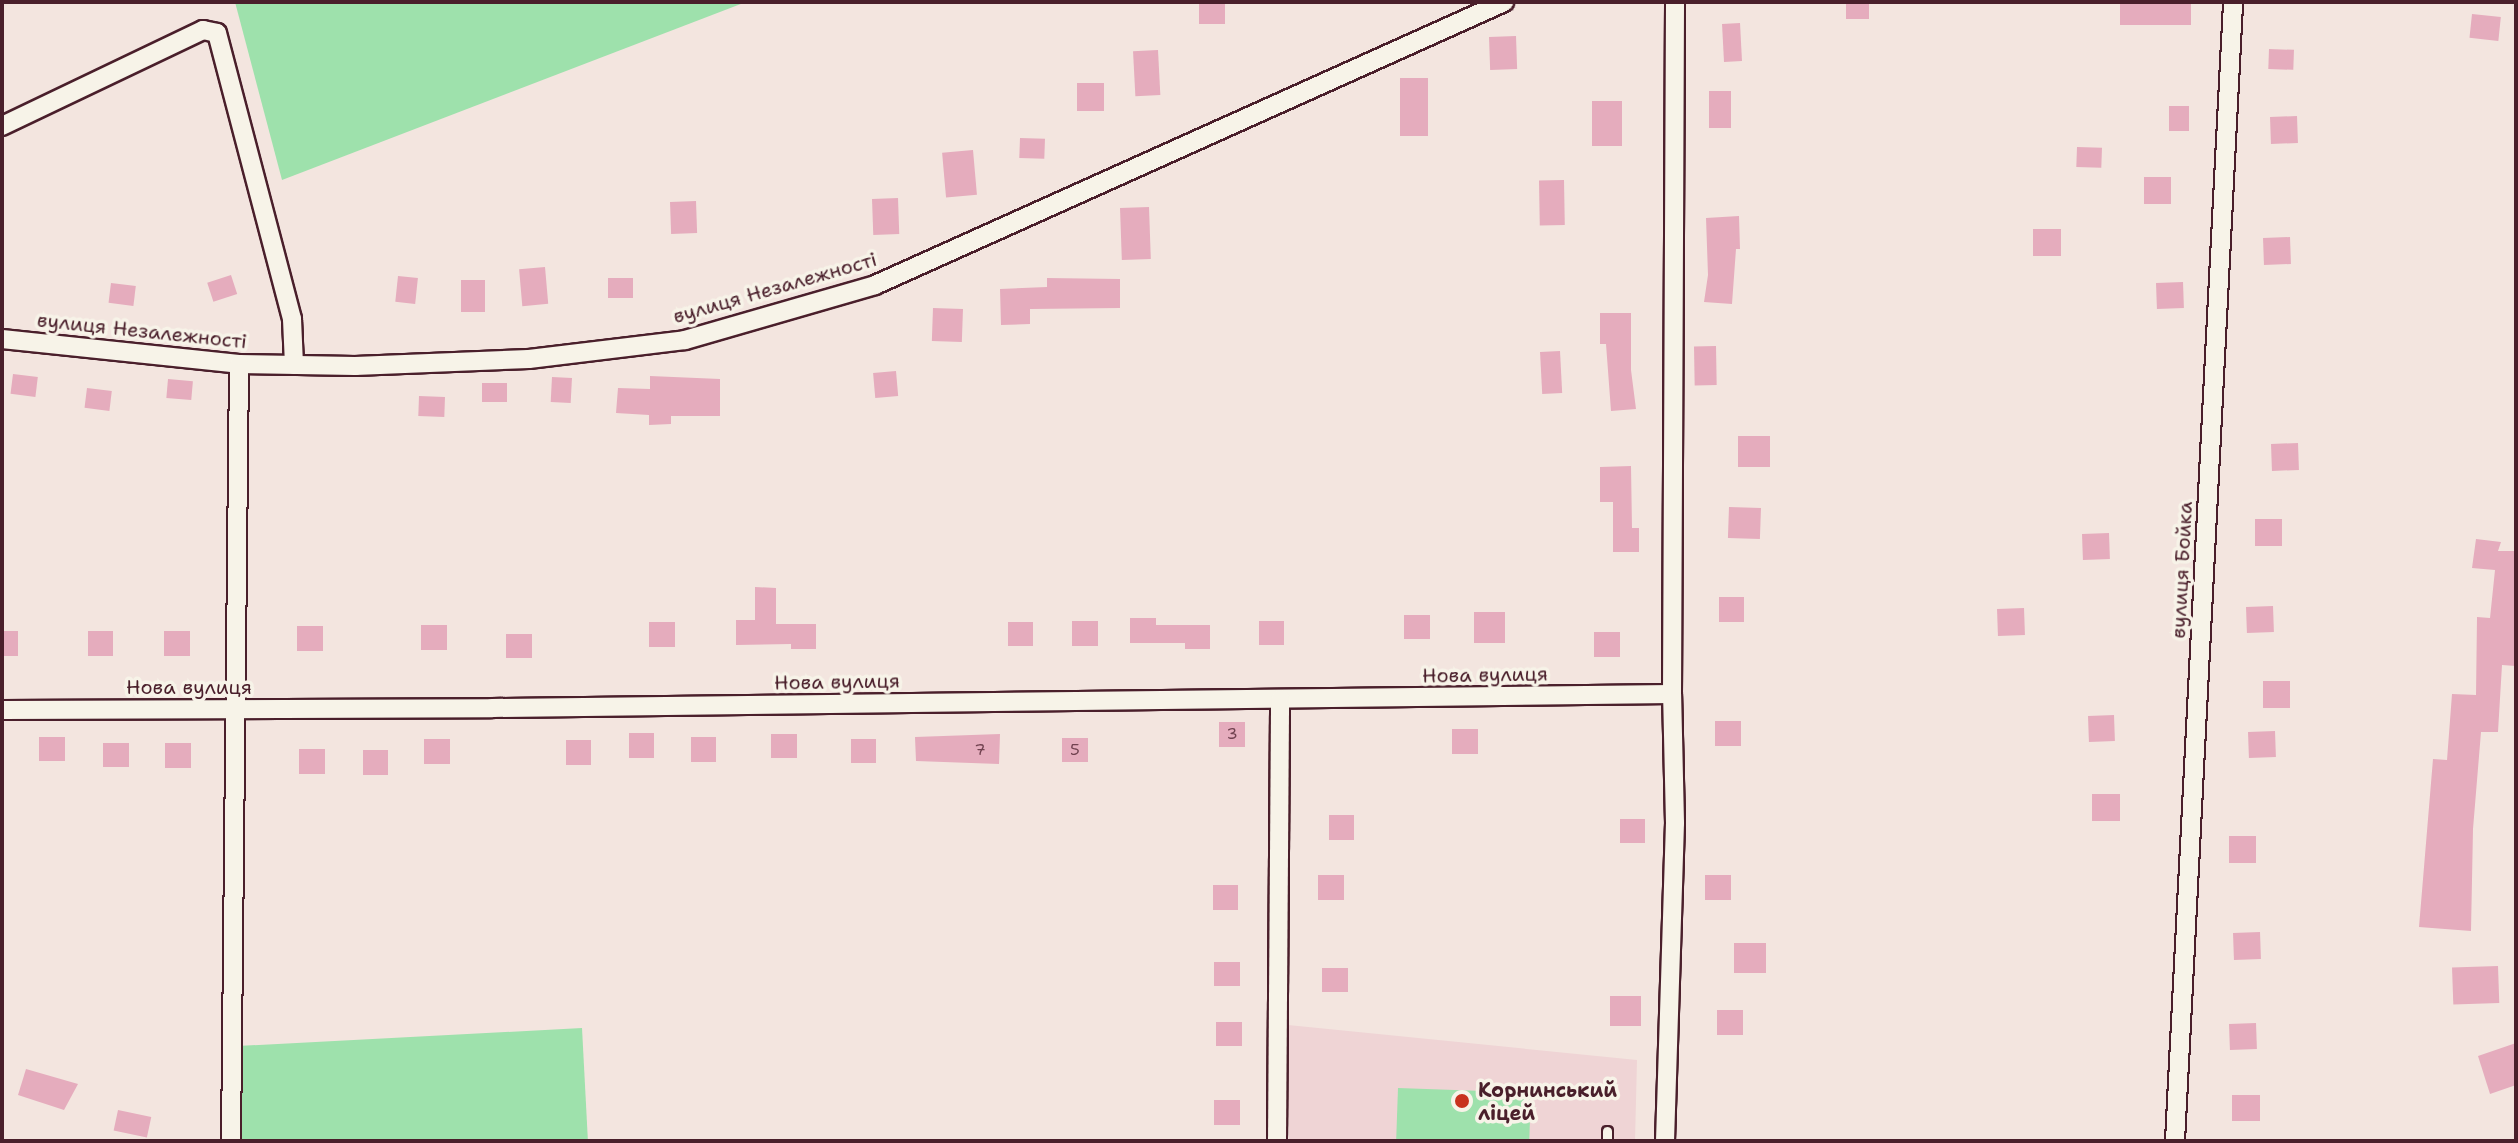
<!DOCTYPE html>
<meta charset="utf-8">
<style>
body{margin:0}
#map{position:relative;width:2518px;height:1143px;overflow:hidden;background:#f3e5df;font-family:"Shantell Sans",sans-serif}
div>[style]{position:absolute}
.built>*{inset:0;background:#efd4d5}
.green>*{inset:0;background:#9ee1ac;transform-origin:0 0}
.building>*{inset:0;background:#e5acbd;transform-origin:0 0}
.roads{filter:drop-shadow(2px 0 #4a1f2b) drop-shadow(-2px 0 #4a1f2b) drop-shadow(0 2px #4a1f2b) drop-shadow(0 -2px #4a1f2b)}
.lane>*{height:9px;margin:-4.5px;padding:0 4.5px;transform-origin:4.5px;border-radius:4.5px;background:#f7f3e8}
.street>*{height:18px;margin:-9px;padding:0 9px;transform-origin:9px;border-radius:9px;background:#f7f3e8}
.dots>*{width:22px;height:22px;translate:-50% -50%;box-sizing:border-box;border:4px solid #f7f3e8;border-radius:50%}
span{translate:-50% -50%;white-space:nowrap;text-align:center;line-height:1.15;-webkit-text-stroke:7px #f7f3e8;paint-order:stroke}
.number-label{font-size:16px;color:#714250}
.number-label span{-webkit-text-stroke-width:0}
.street-label{font-size:20px;color:#4a1f2b}
.poi-label{font-size:20px;color:#4a1f2b;font-weight:700}
.left{translate:0 -50%;text-align:left}
.frame{position:absolute;inset:0;border:4px solid #4a1f2b;pointer-events:none}
</style>
<div id="map">
<div class="built">
<div style="clip-path:polygon(1288px 1025px,1637px 1060px,1635px 1141px,1289px 1141px)"></div>
</div>
<div class="green">
<div style="clip-path:polygon(235px 2px,746px 2px,282px 180px)"></div>
<div style="left:582px;top:1028px;width:113px;height:350px;rotate:87deg"></div>
<div style="left:1398px;top:1088px;width:133px;height:53px;rotate:2deg"></div>
</div>
<div class="building">
<div style="left:1199px;top:2px;width:26px;height:22px"></div>
<div style="left:1846px;top:2px;width:23px;height:17px"></div>
<div style="left:2120px;top:2px;width:71px;height:23px"></div>
<div style="left:2472px;top:14px;width:29px;height:24px;rotate:6deg"></div>
<div style="left:1740px;top:23px;width:38px;height:18px;rotate:87deg"></div>
<div style="left:1516px;top:36px;width:33px;height:27px;rotate:88deg"></div>
<div style="left:2269px;top:49px;width:25px;height:20px;rotate:2deg"></div>
<div style="left:1158px;top:50px;width:45px;height:25px;rotate:87deg"></div>
<div style="left:1400px;top:78px;width:28px;height:58px"></div>
<div style="left:1077px;top:83px;width:27px;height:28px"></div>
<div style="left:1709px;top:91px;width:22px;height:37px"></div>
<div style="left:1592px;top:101px;width:30px;height:45px"></div>
<div style="left:2169px;top:106px;width:20px;height:25px"></div>
<div style="left:2297px;top:116px;width:27px;height:27px;rotate:88deg"></div>
<div style="left:1020px;top:138px;width:25px;height:20px;rotate:2deg"></div>
<div style="left:2077px;top:147px;width:25px;height:20px;rotate:2deg"></div>
<div style="left:973px;top:150px;width:45px;height:31px;rotate:85deg"></div>
<div style="left:2144px;top:177px;width:27px;height:27px"></div>
<div style="left:1564px;top:180px;width:45px;height:25px;rotate:89deg"></div>
<div style="left:898px;top:198px;width:36px;height:26px;rotate:88deg"></div>
<div style="left:696px;top:201px;width:32px;height:26px;rotate:88deg"></div>
<div style="left:1149px;top:207px;width:52px;height:29px;rotate:88deg"></div>
<div style="clip-path:polygon(1739px 216px,1740px 249px,1736px 249px,1732px 304px,1704px 302px,1708px 275px,1706px 218px)"></div>
<div style="left:2061px;top:229px;width:27px;height:28px;rotate:90deg"></div>
<div style="left:2290px;top:237px;width:27px;height:27px;rotate:88deg"></div>
<div style="left:545px;top:267px;width:37px;height:26px;rotate:85deg"></div>
<div style="left:231px;top:275px;width:20px;height:25px;rotate:72deg"></div>
<div style="left:398px;top:276px;width:20px;height:26px;rotate:6deg"></div>
<div style="left:608px;top:278px;width:25px;height:20px"></div>
<div style="clip-path:polygon(1047px 278px,1120px 279px,1120px 308px,1030px 309px,1030px 324px,1001px 325px,1000px 289px,1047px 287px)"></div>
<div style="left:461px;top:280px;width:24px;height:32px"></div>
<div style="left:2183px;top:282px;width:26px;height:27px;rotate:88deg"></div>
<div style="left:111px;top:283px;width:25px;height:20px;rotate:7deg"></div>
<div style="left:933px;top:308px;width:30px;height:33px;rotate:2deg"></div>
<div style="clip-path:polygon(1600px 313px,1631px 313px,1631px 370px,1636px 409px,1611px 411px,1606px 344px,1600px 344px)"></div>
<div style="left:1716px;top:346px;width:39px;height:22px;rotate:89deg"></div>
<div style="left:1560px;top:351px;width:42px;height:20px;rotate:87deg"></div>
<div style="left:896px;top:371px;width:25px;height:23px;rotate:85deg"></div>
<div style="left:13px;top:374px;width:25px;height:20px;rotate:7deg"></div>
<div style="clip-path:polygon(650px 376px,720px 379px,720px 416px,671px 416px,671px 424px,649px 425px,649px 415px,616px 413px,618px 388px,650px 389px)"></div>
<div style="left:552px;top:377px;width:20px;height:25px;rotate:3deg"></div>
<div style="left:168px;top:379px;width:25px;height:19px;rotate:5deg"></div>
<div style="left:482px;top:383px;width:25px;height:19px"></div>
<div style="left:87px;top:388px;width:25px;height:20px;rotate:7deg"></div>
<div style="left:419px;top:396px;width:26px;height:20px;rotate:2deg"></div>
<div style="left:1738px;top:436px;width:32px;height:31px"></div>
<div style="left:2298px;top:443px;width:27px;height:27px;rotate:88deg"></div>
<div style="clip-path:polygon(1631px 466px,1632px 528px,1639px 528px,1639px 552px,1613px 552px,1613px 502px,1600px 502px,1600px 467px)"></div>
<div style="left:1729px;top:507px;width:32px;height:31px;rotate:2deg"></div>
<div style="left:2282px;top:519px;width:27px;height:27px;rotate:90deg"></div>
<div style="left:2109px;top:533px;width:26px;height:27px;rotate:88deg"></div>
<div style="clip-path:polygon(2476px 539px,2501px 542px,2498px 551px,2516px 551px,2516px 666px,2502px 665px,2498px 732px,2481px 732px,2473px 829px,2471px 931px,2419px 927px,2433px 759px,2447px 760px,2452px 694px,2476px 695px,2477px 617px,2490px 618px,2495px 570px,2472px 568px)"></div>
<div style="clip-path:polygon(755px 587px,776px 588px,776px 624px,816px 624px,816px 649px,791px 649px,791px 644px,736px 645px,736px 620px,755px 620px)"></div>
<div style="left:1719px;top:597px;width:25px;height:25px"></div>
<div style="left:2273px;top:606px;width:26px;height:27px;rotate:88deg"></div>
<div style="left:2024px;top:608px;width:27px;height:27px;rotate:88deg"></div>
<div style="left:1474px;top:612px;width:31px;height:31px"></div>
<div style="left:1404px;top:615px;width:26px;height:24px"></div>
<div style="clip-path:polygon(1130px 618px,1156px 618px,1156px 625px,1210px 625px,1210px 649px,1185px 649px,1185px 643px,1130px 643px)"></div>
<div style="left:1072px;top:621px;width:26px;height:25px"></div>
<div style="left:1259px;top:621px;width:25px;height:24px"></div>
<div style="left:649px;top:622px;width:26px;height:25px"></div>
<div style="left:1008px;top:622px;width:25px;height:24px"></div>
<div style="left:421px;top:625px;width:26px;height:25px"></div>
<div style="left:297px;top:626px;width:26px;height:25px"></div>
<div style="left:2px;top:631px;width:16px;height:25px"></div>
<div style="left:88px;top:631px;width:25px;height:25px"></div>
<div style="left:164px;top:631px;width:26px;height:25px"></div>
<div style="left:1594px;top:632px;width:26px;height:25px"></div>
<div style="left:506px;top:634px;width:26px;height:24px"></div>
<div style="left:2263px;top:681px;width:27px;height:27px"></div>
<div style="left:2114px;top:715px;width:26px;height:26px;rotate:88deg"></div>
<div style="left:1741px;top:721px;width:25px;height:26px;rotate:90deg"></div>
<div style="left:1219px;top:722px;width:26px;height:25px"></div>
<div style="left:1452px;top:729px;width:26px;height:25px"></div>
<div style="left:2275px;top:731px;width:26px;height:27px;rotate:88deg"></div>
<div style="left:629px;top:733px;width:25px;height:25px"></div>
<div style="left:771px;top:734px;width:26px;height:24px"></div>
<div style="clip-path:polygon(1000px 734px,999px 764px,916px 761px,915px 737px)"></div>
<div style="left:39px;top:737px;width:26px;height:24px"></div>
<div style="left:691px;top:737px;width:25px;height:25px"></div>
<div style="left:1062px;top:738px;width:26px;height:24px"></div>
<div style="left:424px;top:739px;width:26px;height:25px"></div>
<div style="left:851px;top:739px;width:25px;height:24px"></div>
<div style="left:591px;top:740px;width:25px;height:25px;rotate:90deg"></div>
<div style="left:103px;top:743px;width:26px;height:24px"></div>
<div style="left:165px;top:743px;width:26px;height:25px"></div>
<div style="left:325px;top:749px;width:25px;height:26px;rotate:90deg"></div>
<div style="left:363px;top:750px;width:25px;height:25px"></div>
<div style="left:2120px;top:794px;width:27px;height:28px;rotate:90deg"></div>
<div style="left:1329px;top:815px;width:25px;height:25px"></div>
<div style="left:1620px;top:819px;width:25px;height:24px"></div>
<div style="left:2256px;top:836px;width:27px;height:27px;rotate:90deg"></div>
<div style="left:1344px;top:875px;width:25px;height:26px;rotate:90deg"></div>
<div style="left:1705px;top:875px;width:26px;height:25px"></div>
<div style="left:1213px;top:885px;width:25px;height:25px"></div>
<div style="left:2260px;top:932px;width:27px;height:27px;rotate:88deg"></div>
<div style="left:1734px;top:943px;width:32px;height:30px"></div>
<div style="left:1214px;top:962px;width:26px;height:24px"></div>
<div style="left:2498px;top:966px;width:37px;height:46px;rotate:88deg"></div>
<div style="left:1322px;top:968px;width:26px;height:24px"></div>
<div style="left:1610px;top:996px;width:31px;height:30px"></div>
<div style="left:1717px;top:1010px;width:26px;height:25px"></div>
<div style="left:1216px;top:1022px;width:26px;height:24px"></div>
<div style="left:2256px;top:1023px;width:26px;height:27px;rotate:88deg"></div>
<div style="clip-path:polygon(2516px 1043px,2516px 1085px,2490px 1094px,2478px 1056px)"></div>
<div style="clip-path:polygon(26px 1069px,78px 1084px,64px 1110px,18px 1095px)"></div>
<div style="left:2260px;top:1095px;width:26px;height:28px;rotate:90deg"></div>
<div style="left:1214px;top:1100px;width:26px;height:25px"></div>
<div style="left:118px;top:1110px;width:34px;height:21px;rotate:12deg"></div>
</div>
<div class="roads">
<div class="lane">
<div style="left:1607px;top:1141px;width:10px;rotate:-90deg"></div>
</div>
<div class="street">
<div style="left:2px;top:126px;width:223px;rotate:-25.5deg"></div>
<div style="left:203px;top:30px;width:14px;rotate:12deg"></div>
<div style="left:217px;top:33px;width:296px;rotate:75.3deg"></div>
<div style="left:292px;top:319px;width:46px;rotate:87.5deg"></div>
<div style="left:2px;top:339px;width:238px;rotate:6deg"></div>
<div style="left:239px;top:364px;width:116px;rotate:1deg"></div>
<div style="left:355px;top:366px;width:174px;rotate:-2.3deg"></div>
<div style="left:529px;top:359px;width:157px;rotate:-6.9deg"></div>
<div style="left:685px;top:340px;width:198px;rotate:-16.1deg"></div>
<div style="left:875px;top:285px;width:690px;rotate:-24.22deg"></div>
<div style="left:2px;top:710px;width:490px;rotate:-0.2deg"></div>
<div style="left:492px;top:708px;width:1180px;rotate:-0.68deg"></div>
<div style="left:231px;top:1141px;width:777px;rotate:-89.41deg"></div>
<div style="left:1277px;top:1141px;width:442px;rotate:-89.6deg"></div>
<div style="left:1665px;top:1141px;width:318px;rotate:-88.2deg"></div>
<div style="left:1675px;top:823px;width:129px;rotate:-91.3deg"></div>
<div style="left:1672px;top:694px;width:692px;rotate:-89.75deg"></div>
<div style="left:2175px;top:1141px;width:1140px;rotate:-87.08deg"></div>
</div>
</div>
<div class="dots">
<div style="left:1462px;top:1101px;background:#c8321e"></div>
</div>
<div class="number-label">
<span style="left:1232px;top:734px">3</span>
<span style="left:980px;top:750px">7</span>
<span style="left:1075px;top:750px">5</span>
</div>
<div class="street-label">
<span style="left:775px;top:288px;rotate:-16deg">вулиця Незалежності</span>
<span style="left:142px;top:331px;rotate:6deg">вулиця Незалежності</span>
<span style="left:2182px;top:570px;rotate:-87deg">вулиця Бойка</span>
<span style="left:1485px;top:675px;rotate:-1deg">Нова вулиця</span>
<span style="left:837px;top:682px;rotate:-1deg">Нова вулиця</span>
<span style="left:189px;top:687px">Нова вулиця</span>
</div>
<div class="poi-label">
<span class="left" style="left:1478px;top:1102px">Корнинський<br>ліцей</span>
</div>
<div class="frame"></div>
</div>
